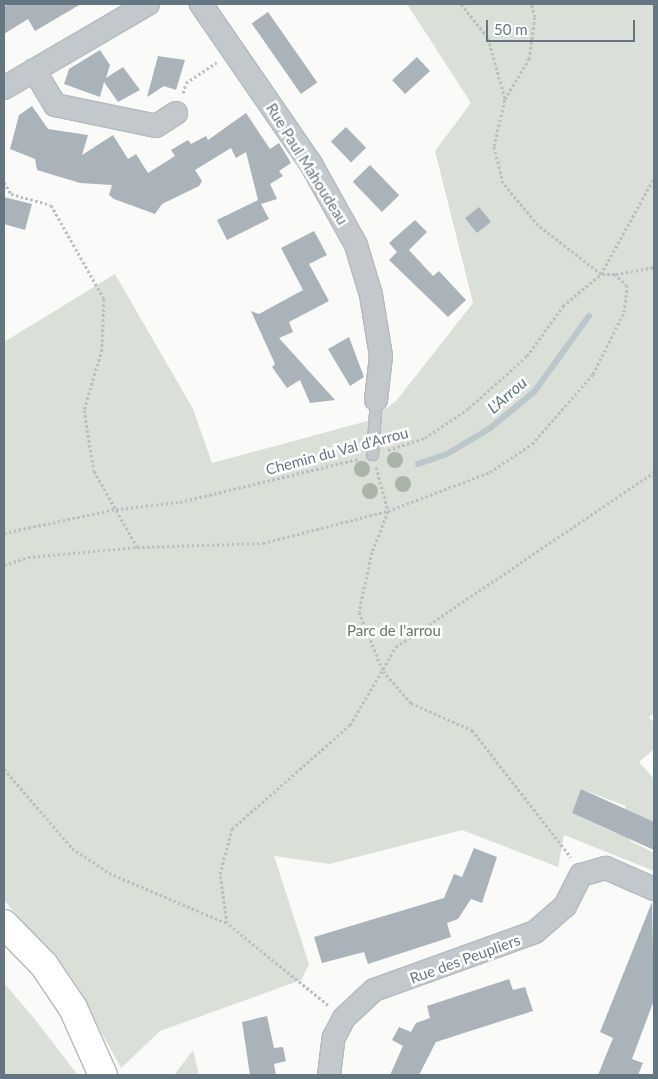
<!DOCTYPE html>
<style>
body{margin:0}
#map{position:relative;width:658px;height:1079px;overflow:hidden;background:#fafaf8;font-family:Lato,sans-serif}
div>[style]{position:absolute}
.green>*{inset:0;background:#dadfd7}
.stream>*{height:6px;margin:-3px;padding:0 3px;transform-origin:3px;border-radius:3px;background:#bbc7cb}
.building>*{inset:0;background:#aab3b9;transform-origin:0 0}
.path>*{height:3px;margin-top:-1.5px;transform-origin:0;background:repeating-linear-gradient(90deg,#bbbfc2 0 2.5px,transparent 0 5px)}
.roads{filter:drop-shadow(1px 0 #b3babf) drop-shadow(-1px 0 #b3babf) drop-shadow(0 1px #b3babf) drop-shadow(0 -1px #b3babf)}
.lane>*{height:11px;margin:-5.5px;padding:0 5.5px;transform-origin:5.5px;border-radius:5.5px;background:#c3c8cc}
.street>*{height:22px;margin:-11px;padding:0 11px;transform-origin:11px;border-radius:11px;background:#c3c8cc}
.secondary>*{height:28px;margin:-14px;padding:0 14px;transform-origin:14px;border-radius:14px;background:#fff}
.trees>*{width:16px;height:16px;margin:-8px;border-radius:50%;background:#aab4a7}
span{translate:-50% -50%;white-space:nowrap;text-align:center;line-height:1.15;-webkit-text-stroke:5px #fff;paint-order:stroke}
.street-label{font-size:15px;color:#657683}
.park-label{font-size:15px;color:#687a64}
.water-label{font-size:16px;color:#60757c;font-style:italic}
.frame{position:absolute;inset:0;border:5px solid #657683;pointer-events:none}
.scale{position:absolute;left:486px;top:20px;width:149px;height:22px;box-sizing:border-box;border:2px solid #657683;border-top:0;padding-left:6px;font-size:15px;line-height:18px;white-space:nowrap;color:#657683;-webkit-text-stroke:4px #fff;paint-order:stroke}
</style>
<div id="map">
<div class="green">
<div style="clip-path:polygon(evenodd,407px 4px,654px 4px,654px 713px,649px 717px,654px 723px,654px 749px,639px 762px,654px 779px,654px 822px,638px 816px,629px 840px,654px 853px,654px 871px,564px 835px,558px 867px,462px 830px,330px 864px,274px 856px,309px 964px,301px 980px,160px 1031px,121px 1068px,71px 978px,4px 900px,4px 342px,115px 274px,193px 409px,212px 463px,371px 420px,396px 401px,473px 303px,435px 151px,471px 103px,407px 4px,581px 789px,626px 806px,615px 833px,572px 813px,581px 789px)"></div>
<div style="clip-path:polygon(4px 983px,33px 1017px,78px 1075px,4px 1075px)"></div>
<div style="clip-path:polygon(193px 1050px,199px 1075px,174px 1075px)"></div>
</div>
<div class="stream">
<div style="left:418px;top:464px;width:31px;rotate:-19deg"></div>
<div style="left:447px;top:454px;width:49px;rotate:-30.8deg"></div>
<div style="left:489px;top:429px;width:58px;rotate:-39.4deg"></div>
<div style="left:534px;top:392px;width:94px;rotate:-54.1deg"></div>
</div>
<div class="building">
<div style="clip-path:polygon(9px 4px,81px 4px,35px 31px,28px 19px,4px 34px,4px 7px)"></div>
<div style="left:268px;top:12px;width:86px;height:20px;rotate:55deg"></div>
<div style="clip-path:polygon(100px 50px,110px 65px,106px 78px,123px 67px,140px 90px,118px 102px,104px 82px,100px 97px,64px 84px,69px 69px)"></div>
<div style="clip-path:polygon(158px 56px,185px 60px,176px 90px,164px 86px,147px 97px)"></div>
<div style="left:417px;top:57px;width:19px;height:34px;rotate:47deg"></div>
<div style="clip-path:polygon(32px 106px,48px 129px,88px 135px,82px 155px,113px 135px,128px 159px,136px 154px,148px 173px,175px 156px,171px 150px,188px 140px,191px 144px,206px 136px,208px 140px,246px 113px,270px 149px,279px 143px,291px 163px,279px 171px,283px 176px,270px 184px,277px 199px,261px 204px,269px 219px,227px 240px,217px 220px,258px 200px,246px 152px,236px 158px,231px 148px,195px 170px,202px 181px,199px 186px,162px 204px,155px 214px,114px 199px,109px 195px,112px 185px,80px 183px,37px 170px,35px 159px,10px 149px,19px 115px)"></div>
<div style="left:346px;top:127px;width:29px;height:21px;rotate:46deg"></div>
<div style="left:370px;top:165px;width:42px;height:24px;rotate:46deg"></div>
<div style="clip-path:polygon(4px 197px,32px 204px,25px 230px,4px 224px)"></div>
<div style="left:479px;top:207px;width:19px;height:18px;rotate:51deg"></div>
<div style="clip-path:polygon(415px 220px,427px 232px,409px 250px,433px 276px,439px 271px,466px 300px,448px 317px,389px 260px,397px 252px,389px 243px)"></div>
<div style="clip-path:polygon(314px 231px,327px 255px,309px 264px,329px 301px,289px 322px,293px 332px,279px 338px,335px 400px,310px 403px,300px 380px,287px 388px,272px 367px,275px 364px,251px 311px,259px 314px,303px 290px,281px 248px)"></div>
<div style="clip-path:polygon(349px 337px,364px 377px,350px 386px,328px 349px)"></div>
<div style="clip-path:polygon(581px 789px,654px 822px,654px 850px,572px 813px)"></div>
<div style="clip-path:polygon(474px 848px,497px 857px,482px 903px,471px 899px,458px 919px,447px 923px,451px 937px,368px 964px,364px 952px,322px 963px,314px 937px,444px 898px,454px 874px,462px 877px)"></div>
<div style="clip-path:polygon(652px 902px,654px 1000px,632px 1059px,643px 1063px,638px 1075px,598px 1075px,613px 1038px,600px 1032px)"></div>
<div style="clip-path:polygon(509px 979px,513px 990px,525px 987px,533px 1011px,436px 1042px,419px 1075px,390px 1075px,403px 1046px,392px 1040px,399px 1027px,411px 1032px,416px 1023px,430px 1018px,427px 1006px)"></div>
<div style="clip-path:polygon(267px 1016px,274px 1048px,283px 1047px,286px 1061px,274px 1064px,276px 1075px,250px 1075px,242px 1022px)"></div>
</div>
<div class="path">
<div style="left:461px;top:4px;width:43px;rotate:51.5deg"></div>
<div style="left:488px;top:38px;width:63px;rotate:74.4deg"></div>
<div style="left:183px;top:93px;width:10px;rotate:-73deg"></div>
<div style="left:186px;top:83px;width:37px;rotate:-34deg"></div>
<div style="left:4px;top:182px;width:14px;rotate:60deg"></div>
<div style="left:11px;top:194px;width:41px;rotate:15.4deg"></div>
<div style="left:51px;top:205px;width:108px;rotate:60.6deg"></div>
<div style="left:104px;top:299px;width:50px;rotate:92.3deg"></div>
<div style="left:102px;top:349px;width:64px;rotate:106.4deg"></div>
<div style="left:84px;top:410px;width:62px;rotate:80.7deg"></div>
<div style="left:94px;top:471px;width:87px;rotate:60.5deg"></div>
<div style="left:616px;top:274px;width:39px;rotate:-10deg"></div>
<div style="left:388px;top:450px;width:39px;rotate:-18deg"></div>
<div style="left:425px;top:438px;width:53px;rotate:-34.3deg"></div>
<div style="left:469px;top:408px;width:78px;rotate:-41.9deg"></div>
<div style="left:527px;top:356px;width:62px;rotate:-54.2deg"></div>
<div style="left:563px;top:306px;width:50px;rotate:-40.1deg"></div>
<div style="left:601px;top:274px;width:110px;rotate:-61.1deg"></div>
<div style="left:376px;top:467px;width:46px;rotate:74.7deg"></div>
<div style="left:388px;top:511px;width:44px;rotate:111.3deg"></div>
<div style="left:372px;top:552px;width:61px;rotate:102.2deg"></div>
<div style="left:359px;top:612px;width:64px;rotate:67.9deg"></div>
<div style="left:383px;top:671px;width:43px;rotate:48.8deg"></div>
<div style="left:411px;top:703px;width:67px;rotate:23.9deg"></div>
<div style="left:472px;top:730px;width:161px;rotate:52.1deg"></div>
<div style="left:4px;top:533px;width:115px;rotate:-12.1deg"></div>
<div style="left:116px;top:509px;width:64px;rotate:-6.2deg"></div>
<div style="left:180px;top:502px;width:183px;rotate:-13.6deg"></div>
<div style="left:4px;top:565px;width:25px;rotate:-18deg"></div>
<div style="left:28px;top:557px;width:109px;rotate:-5.2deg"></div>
<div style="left:137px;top:547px;width:126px;rotate:-1.8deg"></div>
<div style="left:263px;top:543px;width:129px;rotate:-14.4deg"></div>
<div style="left:388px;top:511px;width:109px;rotate:-20.9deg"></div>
<div style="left:490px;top:472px;width:50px;rotate:-33.7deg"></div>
<div style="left:532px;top:444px;width:93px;rotate:-48.9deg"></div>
<div style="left:593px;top:374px;width:69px;rotate:-63.4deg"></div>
<div style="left:624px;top:312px;width:26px;rotate:-83deg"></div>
<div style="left:627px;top:286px;width:17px;rotate:-135deg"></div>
<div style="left:615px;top:274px;width:14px;rotate:180deg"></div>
<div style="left:601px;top:274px;width:80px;rotate:-142.1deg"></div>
<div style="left:538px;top:225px;width:55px;rotate:-129.8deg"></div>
<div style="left:503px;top:183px;width:38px;rotate:-104deg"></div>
<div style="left:494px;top:146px;width:48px;rotate:-76.8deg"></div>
<div style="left:505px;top:99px;width:47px;rotate:-59deg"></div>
<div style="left:529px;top:59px;width:42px;rotate:-81.9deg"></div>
<div style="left:535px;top:17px;width:14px;rotate:-107deg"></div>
<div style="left:4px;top:769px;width:104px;rotate:49.3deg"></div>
<div style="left:72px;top:848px;width:45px;rotate:34deg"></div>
<div style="left:109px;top:873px;width:127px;rotate:23.1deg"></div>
<div style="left:328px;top:1005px;width:130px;rotate:-140.9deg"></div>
<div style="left:227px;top:923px;width:49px;rotate:-98.1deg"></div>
<div style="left:220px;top:874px;width:47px;rotate:-75.1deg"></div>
<div style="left:232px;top:829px;width:157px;rotate:-41.4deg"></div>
<div style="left:350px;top:725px;width:91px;rotate:-59.5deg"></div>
<div style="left:396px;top:647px;width:312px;rotate:-34.1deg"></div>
</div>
<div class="roads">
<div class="lane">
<div style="left:372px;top:454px;width:54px;rotate:-85.8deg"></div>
</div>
<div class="street">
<div style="left:201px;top:4px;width:194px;rotate:55.5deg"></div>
<div style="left:311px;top:164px;width:93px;rotate:60.9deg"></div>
<div style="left:356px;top:245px;width:52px;rotate:73.3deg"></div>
<div style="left:371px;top:295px;width:62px;rotate:80.7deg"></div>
<div style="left:381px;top:356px;width:44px;rotate:96.5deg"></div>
<div style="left:34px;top:70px;width:41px;rotate:59deg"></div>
<div style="left:55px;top:105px;width:103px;rotate:11.7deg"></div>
<div style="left:156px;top:126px;width:24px;rotate:-33deg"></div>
<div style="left:4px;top:88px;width:167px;rotate:-30.3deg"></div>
<div style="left:329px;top:1075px;width:38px;rotate:-83deg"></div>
<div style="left:334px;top:1037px;width:21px;rotate:-62deg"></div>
<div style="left:344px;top:1018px;width:41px;rotate:-43deg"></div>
<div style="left:374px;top:990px;width:171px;rotate:-19.8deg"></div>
<div style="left:535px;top:932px;width:40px;rotate:-41deg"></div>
<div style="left:565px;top:906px;width:35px;rotate:-63deg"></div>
<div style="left:581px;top:875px;width:26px;rotate:-16deg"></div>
<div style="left:606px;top:868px;width:52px;rotate:23.6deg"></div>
</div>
<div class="secondary">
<div style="left:4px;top:924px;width:57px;rotate:45.7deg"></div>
<div style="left:44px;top:965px;width:52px;rotate:56deg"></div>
<div style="left:73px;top:1008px;width:73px;rotate:65.9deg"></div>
</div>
</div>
<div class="trees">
<div style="left:395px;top:460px"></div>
<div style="left:362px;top:469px"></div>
<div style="left:403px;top:484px"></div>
<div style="left:370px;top:491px"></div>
</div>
<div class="street-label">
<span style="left:307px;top:164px;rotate:58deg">Rue Paul Mahoudeau</span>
<span style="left:337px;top:451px;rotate:-15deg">Chemin du Val d'Arrou</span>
<span style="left:465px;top:959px;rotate:-20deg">Rue des Peupliers</span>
</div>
<div class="park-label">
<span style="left:394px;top:631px">Parc de l'arrou</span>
</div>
<div class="water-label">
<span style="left:507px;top:395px;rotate:-41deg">L'Arrou</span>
</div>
<div class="frame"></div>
<div class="scale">50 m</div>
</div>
